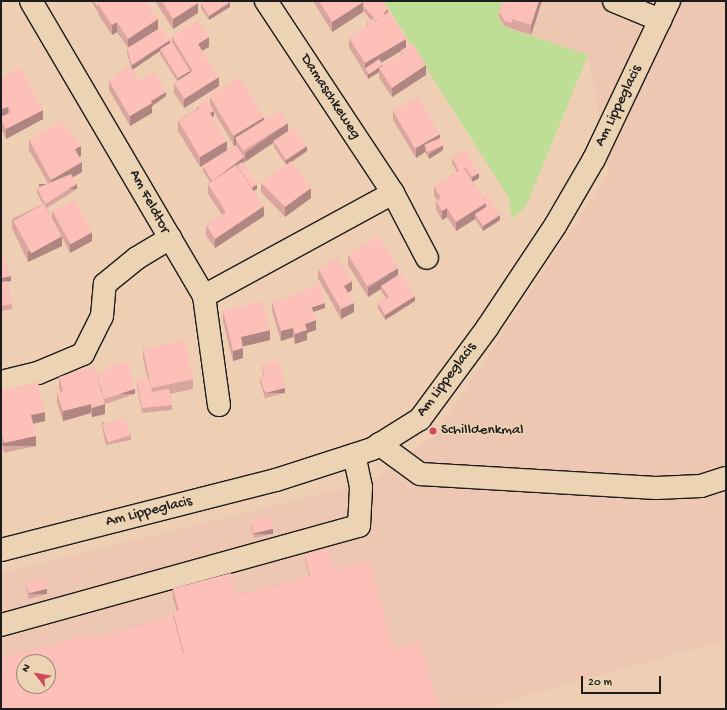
<!DOCTYPE html>
<style>
body{margin:0}
#map{position:relative;width:727px;height:710px;overflow:hidden;background:#eecfb4;font-family:"Gochi Hand",sans-serif}
div>[style]{position:absolute}
.built>*{inset:0;background:#eec7b3}
.green>*{inset:0;background:#bedd95}
.roads{filter:drop-shadow(1px 0 #1c1c1c) drop-shadow(-1px 0 #1c1c1c) drop-shadow(0 1px #1c1c1c) drop-shadow(0 -1px #1c1c1c)}
.minor>*{height:22px;margin:-11px;padding:0 11px;transform-origin:11px;border-radius:11px;background:#ebd3b3}
.wall>*{inset:0;background:#d9a59f}
.shaded-wall>*{inset:0;background:#b08682;transform-origin:0 0}
.building>*{inset:0;background:#fcc0b9;transform-origin:0 0}
.dots>*{width:11px;height:11px;translate:-50% -50%;box-sizing:border-box;border:2px solid #ebd3b3;border-radius:50%}
span{translate:-50% -50%;white-space:nowrap;text-align:center;line-height:1.15;-webkit-text-stroke:3px #ebd3b3;paint-order:stroke}
.street-label{font-size:15px;color:#1c1c1c}
.poi-label{font-size:15px;color:#1c1c1c}
.left{translate:0 -50%;text-align:left}
.frame{position:absolute;inset:0;border:2px solid #1c1c1c;pointer-events:none}
.north{position:absolute;left:16px;top:654px;width:40px;height:40px;box-sizing:border-box;background:#ebd3b3;border:1px solid #988a77;border-radius:50%;rotate:301deg;font-size:11px;font-weight:700;line-height:16px;text-align:center;color:#1c1c1c}
.north::after{content:'';display:block;margin:auto;width:14px;height:18px;background:#d1495b;clip-path:polygon(50% 0,100% 100%,50% 72%,0 100%)}
.scale{position:absolute;left:581px;top:676px;width:80px;height:18px;box-sizing:border-box;border:2px solid #1c1c1c;border-top:0;padding-left:5px;font-size:12px;line-height:14px;white-space:nowrap;color:#1c1c1c;-webkit-text-stroke:3px #ebd3b3;paint-order:stroke}
</style>
<div id="map">
<div class="built">
<div style="clip-path:polygon(evenodd,503px 1px,726px 1px,726px 640px,479px 709px,1px 709px,1px 573px,374px 481px,436px 434px,609px 173px,588px 55px,503px 26px,498px 18px,503px 1px,24px 662px,48px 662px,48px 686px,24px 686px,24px 662px)"></div>
</div>
<div class="green">
<div style="clip-path:polygon(384px 1px,503px 1px,498px 18px,503px 26px,588px 55px,526px 206px,512px 219px,509px 198px)"></div>
</div>
<div class="roads">
<div class="minor">
<div style="left:266px;top:1px;width:230px;rotate:56.5deg"></div>
<div style="left:393px;top:193px;width:73px;rotate:62.4deg"></div>
<div style="left:614px;top:1px;width:50px;rotate:22.4deg"></div>
<div style="left:170px;top:238px;width:67px;rotate:59.6deg"></div>
<div style="left:204px;top:296px;width:110px;rotate:82.2deg"></div>
<div style="left:204px;top:296px;width:215px;rotate:-28.6deg"></div>
<div style="left:1px;top:382px;width:38px;rotate:-14deg"></div>
<div style="left:38px;top:373px;width:49px;rotate:-22.9deg"></div>
<div style="left:83px;top:354px;width:42px;rotate:-63.4deg"></div>
<div style="left:102px;top:316px;width:32px;rotate:-85deg"></div>
<div style="left:105px;top:284px;width:41px;rotate:-39.1deg"></div>
<div style="left:137px;top:258px;width:39px;rotate:-31deg"></div>
<div style="left:170px;top:238px;width:275px;rotate:-120.4deg"></div>
<div style="left:379px;top:444px;width:51px;rotate:36.2deg"></div>
<div style="left:420px;top:474px;width:236px;rotate:3.4deg"></div>
<div style="left:656px;top:488px;width:45px;rotate:-2.5deg"></div>
<div style="left:701px;top:486px;width:26px;rotate:-18deg"></div>
<div style="left:1px;top:550px;width:284px;rotate:-14.3deg"></div>
<div style="left:276px;top:480px;width:101px;rotate:-17.9deg"></div>
<div style="left:372px;top:449px;width:57px;rotate:-32deg"></div>
<div style="left:420px;top:419px;width:113px;rotate:-53.6deg"></div>
<div style="left:487px;top:328px;width:123px;rotate:-56.3deg"></div>
<div style="left:555px;top:226px;width:78px;rotate:-59.8deg"></div>
<div style="left:594px;top:159px;width:175px;rotate:-64.6deg"></div>
<div style="left:1px;top:625px;width:371px;rotate:-15.5deg"></div>
<div style="left:359px;top:526px;width:39px;rotate:-87deg"></div>
<div style="left:361px;top:487px;width:33px;rotate:-102deg"></div>
</div>
</div>
<div class="wall">
<div style="clip-path:polygon(91px 1px,146px 1px,158px 29px,139px 41px,170px 43px,172px 42px,172px 37px,209px 47px,202px 51px,219px 86px,184px 108px,174px 93px,174px 83px,177px 81px,160px 54px,160px 51px,132px 70px,140px 82px,166px 96px,152px 106px,152px 113px,130px 126px,109px 90px,109px 80px,118px 75px,118px 74px,131px 67px,127px 53px,128px 48px,117px 32px,112px 35px,98px 14px,98px 10px,97px 11px)"></div>
<div style="clip-path:polygon(155px 1px,196px 1px,198px 13px,173px 29px)"></div>
<div style="clip-path:polygon(evenodd,313px 1px,383px 1px,406px 47px,426px 75px,392px 97px,379px 78px,379px 72px,368px 79px,349px 47px,349px 38px,367px 27px,367px 22px,371px 20px,364px 12px,363px 10px,363px 12px,332px 32px,313px 1px,401px 51px,401px 55px,383px 66px,381px 63px,401px 51px)"></div>
<div style="clip-path:polygon(503px 1px,542px 1px,531px 35px,505px 26px,499px 17px,499px 12px)"></div>
<div style="clip-path:polygon(201px 3px,230px 7px,209px 20px,201px 8px)"></div>
<div style="clip-path:polygon(1px 78px,43px 119px,6px 139px,1px 129px)"></div>
<div style="clip-path:polygon(210px 96px,288px 131px,307px 151px,292px 162px,311px 198px,285px 217px,261px 192px,261px 183px,286px 165px,274px 147px,274px 143px,243px 163px,257px 189px,254px 191px,264px 216px,215px 248px,206px 235px,206px 225px,222px 215px,208px 194px,208px 184px,210px 182px,203px 171px,203px 166px,234px 146px,214px 112px,214px 116px,212px 117px,227px 150px,200px 167px,178px 131px,178px 121px,197px 109px,197px 106px,210px 104px)"></div>
<div style="clip-path:polygon(393px 110px,443px 150px,429px 159px,425px 152px,416px 158px,393px 120px)"></div>
<div style="clip-path:polygon(29px 140px,81px 156px,79px 157px,82px 172px,73px 177px,77px 189px,47px 208px,52px 218px,52px 210px,92px 241px,70px 253px,62px 237px,62px 246px,28px 262px,12px 228px,12px 219px,43px 204px,37px 193px,37px 188px,48px 183px,29px 150px)"></div>
<div style="clip-path:polygon(465px 150px,479px 178px,473px 182px,482px 196px,500px 220px,483px 231px,475px 219px,456px 231px,447px 217px,442px 220px,436px 210px,436px 201px,437px 200px,434px 196px,434px 186px,457px 172px,452px 163px,452px 158px)"></div>
<div style="clip-path:polygon(348px 255px,398px 275px,415px 301px,385px 320px,378px 308px,378px 303px,386px 298px,381px 291px,381px 289px,368px 297px,348px 265px)"></div>
<div style="clip-path:polygon(1px 263px,11px 281px,7px 282px,12px 304px,12px 309px,1px 311px)"></div>
<div style="clip-path:polygon(318px 269px,352px 290px,348px 293px,354px 312px,341px 319px,318px 278px)"></div>
<div style="clip-path:polygon(272px 302px,325px 308px,313px 312px,316px 330px,307px 333px,307px 340px,295px 344px,293px 337px,281px 341px,272px 311px)"></div>
<div style="clip-path:polygon(223px 311px,270px 340px,243px 346px,243px 358px,233px 361px,223px 321px)"></div>
<div style="clip-path:polygon(143px 348px,193px 379px,193px 389px,170px 394px,172px 405px,172px 410px,142px 413px,137px 386px,137px 381px,148px 380px,143px 357px)"></div>
<div style="clip-path:polygon(262px 364px,285px 393px,265px 398px,260px 382px,260px 377px,263px 376px)"></div>
<div style="clip-path:polygon(109px 366px,135px 394px,105px 404px,105px 414px,92px 417px,91px 413px,63px 421px,57px 402px,57px 393px,60px 392px,59px 386px,59px 377px,97px 375px,109px 370px)"></div>
<div style="clip-path:polygon(1px 390px,45px 421px,33px 424px,36px 446px,4px 453px,1px 440px)"></div>
<div style="clip-path:polygon(102px 422px,131px 435px,131px 440px,106px 445px,102px 427px)"></div>
<div style="clip-path:polygon(251px 522px,273px 534px,254px 538px,251px 527px)"></div>
<div style="clip-path:polygon(305px 555px,334px 569px,439px 709px,95px 637px,173px 616px,173px 612px,177px 611px,173px 598px,173px 588px,237px 595px,309px 576px,305px 560px)"></div>
<div style="clip-path:polygon(26px 583px,47px 594px,29px 599px,26px 588px)"></div>
</div>
<div class="shaded-wall">
<div style="clip-path:polygon(539px 1px,542px 1px,531px 35px,531px 25px)"></div>
<div style="clip-path:polygon(2px 2px,2px 11px,1px 12px,1px 3px)"></div>
<div style="clip-path:polygon(230px 2px,230px 7px,209px 20px,209px 16px)"></div>
<div style="clip-path:polygon(363px 2px,363px 12px,332px 32px,332px 22px)"></div>
<div style="clip-path:polygon(198px 3px,198px 13px,173px 29px,173px 19px)"></div>
<div style="clip-path:polygon(388px 9px,388px 14px,384px 18px,384px 13px)"></div>
<div style="clip-path:polygon(158px 19px,158px 29px,128px 48px,128px 39px)"></div>
<div style="clip-path:polygon(117px 22px,117px 32px,112px 35px,112px 25px)"></div>
<div style="clip-path:polygon(209px 37px,209px 47px,198px 53px,198px 44px)"></div>
<div style="clip-path:polygon(406px 39px,406px 48px,401px 50px,401px 51px,367px 71px,365px 68px,365px 63px)"></div>
<div style="clip-path:polygon(170px 40px,170px 45px,160px 49px,160px 51px,132px 70px,132px 65px)"></div>
<div style="clip-path:polygon(383px 65px,383px 70px,379px 68px,379px 72px,368px 79px,368px 74px)"></div>
<div style="clip-path:polygon(426px 65px,426px 75px,392px 97px,392px 88px)"></div>
<div style="clip-path:polygon(190px 71px,190px 76px,178px 83px,178px 78px)"></div>
<div style="clip-path:polygon(219px 77px,219px 86px,184px 108px,184px 99px)"></div>
<div style="clip-path:polygon(166px 92px,166px 96px,152px 106px,152px 113px,130px 126px,130px 116px)"></div>
<div style="clip-path:polygon(8px 107px,8px 117px,2px 119px,2px 109px)"></div>
<div style="clip-path:polygon(43px 110px,43px 119px,6px 139px,6px 129px)"></div>
<div style="clip-path:polygon(214px 111px,214px 116px,208px 120px,208px 115px)"></div>
<div style="clip-path:polygon(264px 117px,264px 127px,236px 140px,236px 145px,234px 146px,234px 136px)"></div>
<div style="clip-path:polygon(288px 123px,288px 132px,245px 162px,245px 153px)"></div>
<div style="clip-path:polygon(440px 134px,440px 143px,425px 147px,425px 152px,416px 158px,416px 148px)"></div>
<div style="clip-path:polygon(227px 141px,227px 150px,200px 167px,200px 157px)"></div>
<div style="clip-path:polygon(443px 145px,443px 150px,429px 159px,429px 154px)"></div>
<div style="clip-path:polygon(81px 146px,81px 156px,75px 159px,75px 149px)"></div>
<div style="clip-path:polygon(307px 146px,307px 151px,286px 165px,286px 160px)"></div>
<div style="clip-path:polygon(244px 157px,244px 162px,236px 169px,213px 181px)"></div>
<div style="clip-path:polygon(82px 162px,82px 172px,51px 190px,51px 180px)"></div>
<div style="clip-path:polygon(479px 173px,479px 178px,472px 182px,472px 177px)"></div>
<div style="left:77px;top:184px;width:5px;height:38px;rotate:90deg"></div>
<div style="clip-path:polygon(257px 184px,257px 189px,249px 194px,249px 189px)"></div>
<div style="clip-path:polygon(311px 188px,311px 198px,285px 217px,285px 207px)"></div>
<div style="clip-path:polygon(486px 203px,486px 212px,475px 214px,475px 219px,456px 231px,456px 222px)"></div>
<div style="clip-path:polygon(264px 206px,264px 216px,215px 248px,215px 239px)"></div>
<div style="clip-path:polygon(447px 208px,447px 217px,442px 220px,442px 211px)"></div>
<div style="clip-path:polygon(500px 215px,500px 220px,483px 231px,483px 226px)"></div>
<div style="clip-path:polygon(92px 232px,92px 241px,70px 253px,70px 244px)"></div>
<div style="clip-path:polygon(62px 236px,62px 246px,28px 262px,28px 252px)"></div>
<div style="clip-path:polygon(398px 268px,398px 278px,381px 286px,381px 289px,368px 297px,368px 288px)"></div>
<div style="clip-path:polygon(11px 276px,11px 281px,1px 283px,1px 278px)"></div>
<div style="clip-path:polygon(352px 281px,352px 290px,344px 295px,344px 286px)"></div>
<div style="clip-path:polygon(415px 296px,415px 301px,385px 320px,385px 315px)"></div>
<div style="clip-path:polygon(325px 303px,325px 308px,310px 313px,310px 308px)"></div>
<div style="clip-path:polygon(354px 303px,354px 312px,341px 319px,341px 309px)"></div>
<div style="clip-path:polygon(316px 320px,316px 330px,307px 333px,307px 340px,295px 344px,295px 334px,305px 324px)"></div>
<div style="clip-path:polygon(293px 328px,293px 337px,281px 341px,281px 331px)"></div>
<div style="clip-path:polygon(270px 330px,270px 340px,241px 347px,241px 337px)"></div>
<div style="clip-path:polygon(243px 348px,243px 358px,233px 361px,233px 351px)"></div>
<div style="left:285px;top:388px;width:5px;height:21px;rotate:90deg"></div>
<div style="left:135px;top:389px;width:5px;height:34px;rotate:90deg"></div>
<div style="clip-path:polygon(91px 404px,91px 413px,63px 421px,63px 411px)"></div>
<div style="clip-path:polygon(105px 404px,105px 414px,92px 417px,92px 408px)"></div>
<div style="clip-path:polygon(45px 412px,45px 421px,31px 424px,31px 415px)"></div>
<div style="left:36px;top:436px;width:10px;height:33px;rotate:90deg"></div>
<div style="left:273px;top:529px;width:5px;height:19px;rotate:90deg"></div>
<div style="left:47px;top:589px;width:5px;height:19px;rotate:90deg"></div>
</div>
<div class="building">
<div style="clip-path:polygon(94px 1px,103px 1px,98px 4px,98px 5px,97px 6px)"></div>
<div style="clip-path:polygon(103px 1px,146px 1px,158px 19px,128px 39px,117px 22px,112px 25px,98px 4px)"></div>
<div style="clip-path:polygon(162px 1px,196px 1px,198px 3px,173px 19px)"></div>
<div style="clip-path:polygon(204px 1px,229px 1px,230px 2px,209px 16px,201px 3px)"></div>
<div style="clip-path:polygon(319px 1px,363px 1px,363px 2px,332px 22px)"></div>
<div style="clip-path:polygon(363px 1px,383px 1px,388px 9px,384px 13px,385px 14px,377px 21px,364px 7px)"></div>
<div style="clip-path:polygon(503px 1px,518px 1px,512px 19px,512px 23px,505px 21px,499px 12px)"></div>
<div style="clip-path:polygon(518px 1px,539px 1px,531px 25px,512px 19px)"></div>
<div style="clip-path:polygon(389px 11px,406px 39px,365px 63px,349px 38px,369px 25px,367px 22px,374px 18px,376px 22px)"></div>
<div style="clip-path:polygon(198px 20px,209px 37px,198px 44px,219px 77px,184px 99px,174px 83px,193px 71px,172px 37px)"></div>
<div style="clip-path:polygon(162px 28px,170px 40px,132px 65px,127px 48px)"></div>
<div style="left:172px;top:42px;width:34px;height:14px;rotate:58deg"></div>
<div style="clip-path:polygon(413px 44px,426px 65px,392px 88px,379px 68px,402px 54px,401px 50px)"></div>
<div style="left:379px;top:59px;width:7px;height:17px;rotate:56deg"></div>
<div style="clip-path:polygon(20px 67px,43px 110px,6px 129px,1px 119px,1px 117px,11px 112px,8px 107px,2px 109px,1px 108px,1px 96px,2px 95px,1px 94px,1px 78px)"></div>
<div style="clip-path:polygon(128px 67px,129px 68px,118px 74px)"></div>
<div style="left:131px;top:67px;width:42px;height:26px;rotate:60deg"></div>
<div style="left:155px;top:72px;width:23px;height:18px;rotate:61deg"></div>
<div style="left:240px;top:77px;width:47px;height:36px;rotate:59deg"></div>
<div style="left:418px;top:96px;width:44px;height:29px;rotate:60deg"></div>
<div style="clip-path:polygon(207px 100px,214px 111px,210px 113px,205px 105px,199px 108px,197px 106px)"></div>
<div style="left:205px;top:105px;width:42px;height:31px;rotate:59deg"></div>
<div style="left:280px;top:110px;width:15px;height:53px;rotate:58deg"></div>
<div style="clip-path:polygon(62px 120px,81px 146px,75px 149px,82px 162px,51px 180px,29px 140px)"></div>
<div style="left:294px;top:127px;width:23px;height:25px;rotate:56deg"></div>
<div style="left:440px;top:138px;width:8px;height:17px;rotate:67deg"></div>
<div style="clip-path:polygon(236px 145px,244px 157px,212px 181px,203px 166px)"></div>
<div style="clip-path:polygon(465px 150px,479px 173px,472px 177px,465px 167px,459px 171px,452px 158px)"></div>
<div style="clip-path:polygon(291px 161px,311px 188px,285px 207px,261px 183px)"></div>
<div style="left:242px;top:162px;width:27px;height:6px;rotate:56deg"></div>
<div style="clip-path:polygon(236px 165px,264px 206px,215px 239px,206px 225px,226px 212px,208px 184px)"></div>
<div style="clip-path:polygon(464px 168px,486px 203px,456px 222px,447px 208px,442px 211px,436px 201px,441px 198px,434px 186px)"></div>
<div style="clip-path:polygon(71px 174px,77px 184px,45px 204px,37px 188px)"></div>
<div style="clip-path:polygon(487px 193px,500px 215px,483px 226px,475px 214px,486px 207px,486px 203px,482px 196px)"></div>
<div style="left:74px;top:199px;width:38px;height:25px;rotate:61deg"></div>
<div style="left:44px;top:204px;width:37px;height:35px;rotate:61deg"></div>
<div style="left:379px;top:236px;width:37px;height:36px;rotate:59deg"></div>
<div style="clip-path:polygon(338px 257px,352px 281px,344px 286px,354px 303px,341px 309px,318px 269px)"></div>
<div style="clip-path:polygon(7px 261px,11px 276px,1px 278px,1px 263px)"></div>
<div style="clip-path:polygon(401px 273px,415px 296px,385px 315px,378px 303px,389px 297px,381px 286px)"></div>
<div style="clip-path:polygon(7px 281px,12px 304px,1px 306px,1px 282px)"></div>
<div style="clip-path:polygon(320px 284px,325px 303px,312px 307px,306px 290px,304px 290px)"></div>
<div style="clip-path:polygon(306px 290px,316px 320px,305px 324px,307px 330px,295px 334px,293px 328px,281px 331px,272px 302px)"></div>
<div style="clip-path:polygon(263px 301px,270px 330px,241px 337px,243px 348px,233px 351px,223px 311px)"></div>
<div style="left:185px;top:340px;width:40px;height:43px;rotate:78deg"></div>
<div style="clip-path:polygon(279px 360px,285px 388px,265px 393px,260px 377px,264px 376px,262px 364px)"></div>
<div style="clip-path:polygon(128px 361px,135px 389px,104px 399px,97px 375px,109px 370px,109px 366px)"></div>
<div style="clip-path:polygon(94px 366px,105px 404px,92px 408px,91px 404px,63px 411px,57px 393px,63px 391px,59px 377px)"></div>
<div style="clip-path:polygon(149px 379px,152px 392px,169px 389px,172px 405px,142px 408px,137px 381px)"></div>
<div style="clip-path:polygon(38px 382px,45px 412px,31px 415px,36px 436px,4px 443px,1px 431px,1px 390px)"></div>
<div style="left:125px;top:417px;width:19px;height:24px;rotate:72deg"></div>
<div style="left:270px;top:517px;width:12px;height:20px;rotate:76deg"></div>
<div style="left:329px;top:549px;width:21px;height:25px;rotate:76deg"></div>
<div style="clip-path:polygon(evenodd,369px 560px,393px 648px,420px 641px,439px 709px,1px 709px,1px 658px,94px 633px,105px 674px,184px 653px,173px 612px,369px 560px,24px 662px,48px 662px,48px 686px,24px 686px,24px 662px)"></div>
<div style="left:231px;top:573px;width:23px;height:60px;rotate:75deg"></div>
<div style="left:44px;top:578px;width:11px;height:19px;rotate:75deg"></div>
<div style="left:173px;top:616px;width:39px;height:81px;rotate:75deg"></div>
</div>
<div class="dots">
<div style="left:433px;top:431px;background:#d1495b"></div>
</div>
<div class="street-label">
<span style="left:330px;top:97px;rotate:57deg">Damaschkeweg</span>
<span style="left:619px;top:106px;rotate:-64deg">Am Lippeglacis</span>
<span style="left:149px;top:202px;rotate:62deg">Am Feldtor</span>
<span style="left:447px;top:380px;rotate:-53deg">Am Lippeglacis</span>
<span style="left:149px;top:512px;rotate:-14deg">Am Lippeglacis</span>
</div>
<div class="poi-label">
<span class="left" style="left:441px;top:431px">Schilldenkmal</span>
</div>
<div class="frame"></div>
<div class="north">N</div>
<div class="scale">20 m</div>
</div>
